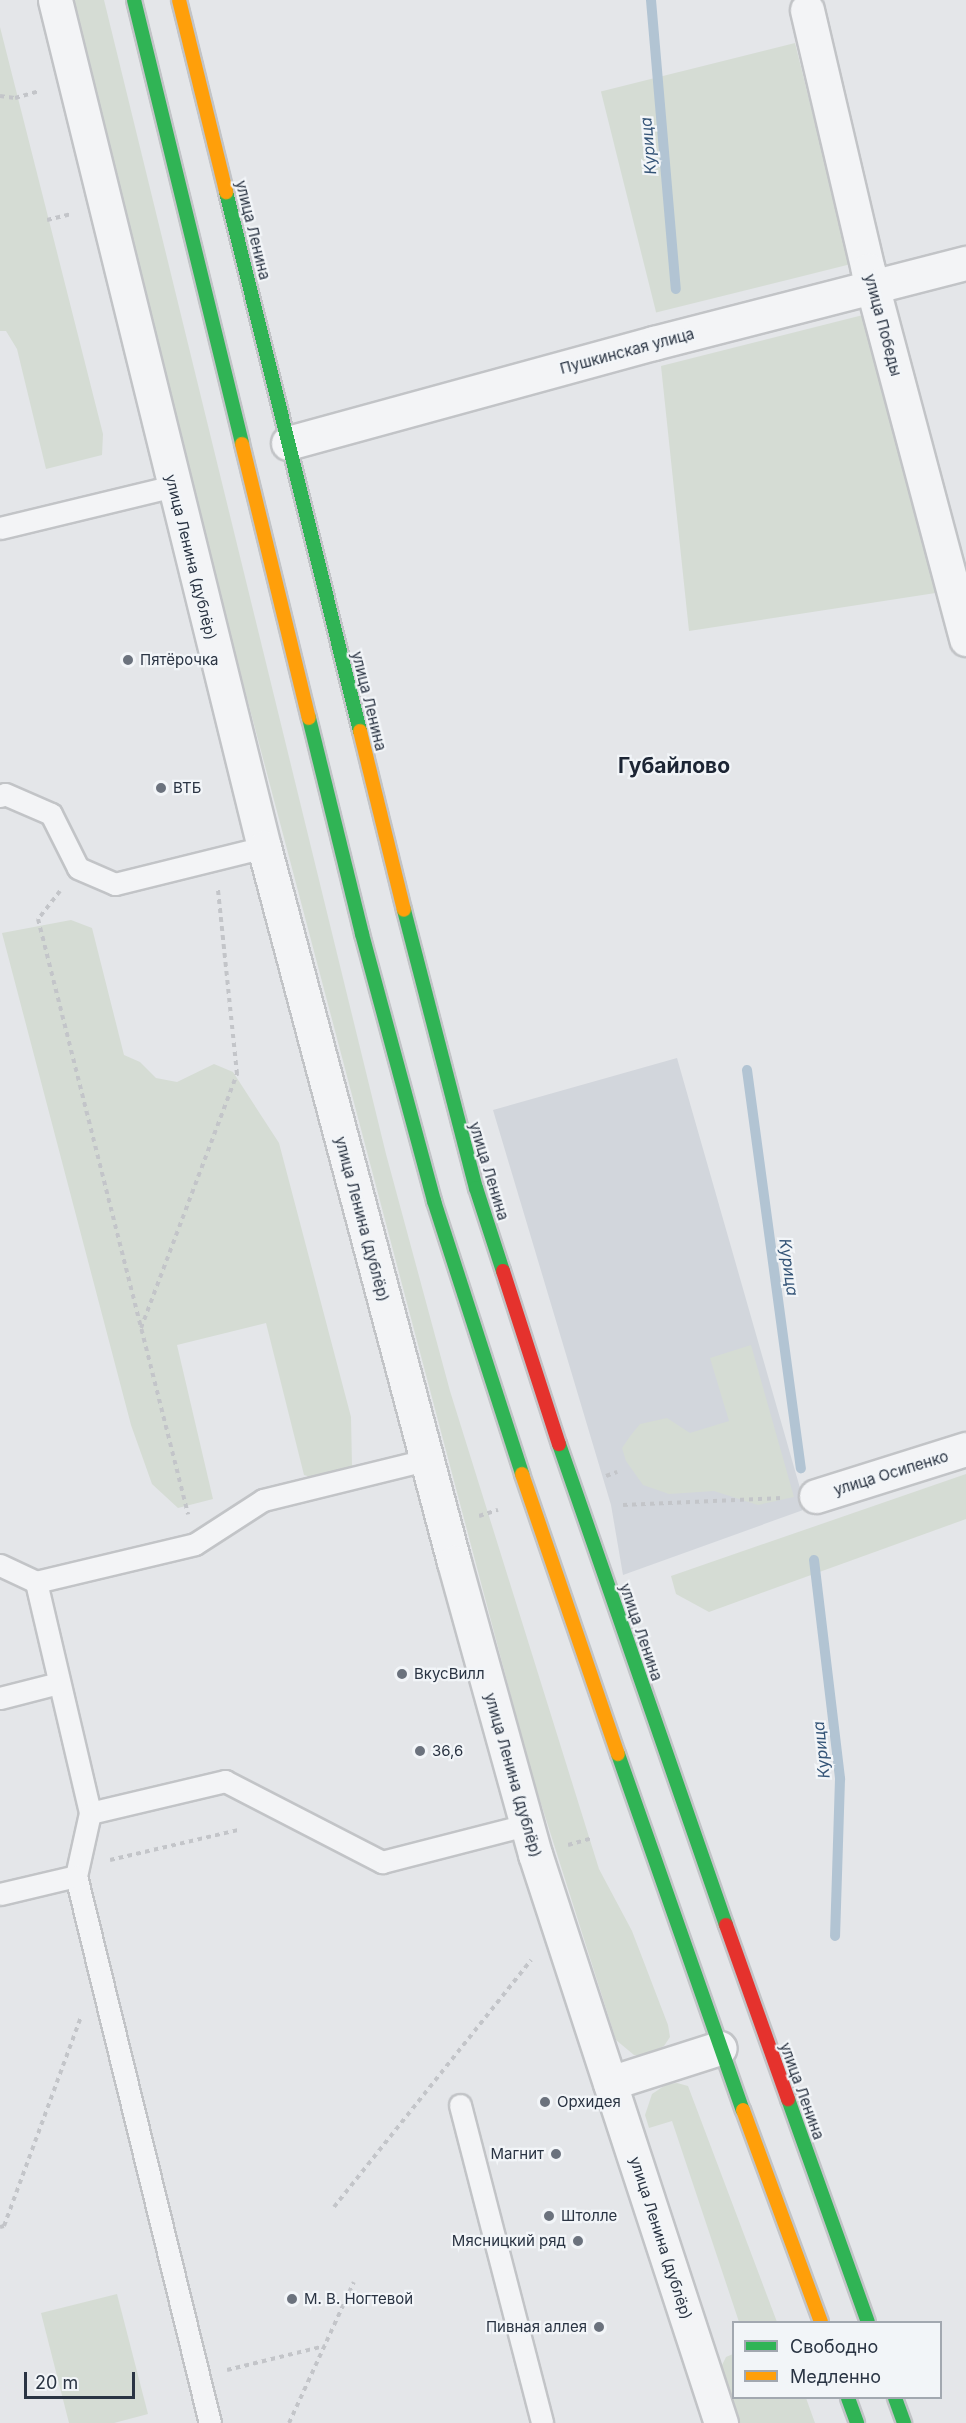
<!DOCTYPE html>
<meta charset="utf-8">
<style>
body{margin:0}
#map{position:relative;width:966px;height:2423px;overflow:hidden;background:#e4e6e9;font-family:Inter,sans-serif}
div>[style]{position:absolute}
.built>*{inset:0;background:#d2d6dc}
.green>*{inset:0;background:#d5dcd4;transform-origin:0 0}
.stream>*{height:10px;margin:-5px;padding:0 5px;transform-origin:5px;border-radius:5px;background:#b2c4d3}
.path>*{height:4px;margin-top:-2px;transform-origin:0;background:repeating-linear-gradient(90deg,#c3c5c9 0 4.5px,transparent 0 9px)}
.roads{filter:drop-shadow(2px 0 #c2c4c7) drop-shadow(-2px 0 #c2c4c7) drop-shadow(0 2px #c2c4c7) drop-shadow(0 -2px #c2c4c7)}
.lane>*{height:21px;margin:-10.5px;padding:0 10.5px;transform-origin:10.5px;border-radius:10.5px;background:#f3f4f6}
.street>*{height:33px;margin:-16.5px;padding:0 16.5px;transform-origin:16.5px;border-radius:16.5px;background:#f3f4f6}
.fast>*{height:14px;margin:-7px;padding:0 7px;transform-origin:7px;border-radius:7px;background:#30b455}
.slow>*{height:14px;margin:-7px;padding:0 7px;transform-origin:7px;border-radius:7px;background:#ff9f0a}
.jam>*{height:14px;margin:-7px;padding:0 7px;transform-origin:7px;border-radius:7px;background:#e5322d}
.dots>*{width:16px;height:16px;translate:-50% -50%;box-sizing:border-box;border:3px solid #f2f5f8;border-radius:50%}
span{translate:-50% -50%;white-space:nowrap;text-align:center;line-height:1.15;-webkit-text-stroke:4.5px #f2f5f8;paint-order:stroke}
.street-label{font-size:15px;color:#2a3443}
.poi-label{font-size:15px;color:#2a3443}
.left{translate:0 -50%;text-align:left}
.right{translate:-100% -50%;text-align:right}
.water-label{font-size:16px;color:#345477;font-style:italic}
.district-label{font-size:21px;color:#1c2534;font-weight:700}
.legend{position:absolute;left:732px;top:2321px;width:210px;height:78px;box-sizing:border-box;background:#f2f5f8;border:2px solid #a2a8b0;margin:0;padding:8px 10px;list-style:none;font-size:18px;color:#2a3443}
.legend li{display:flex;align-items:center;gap:12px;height:30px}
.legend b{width:30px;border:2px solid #a2a8b0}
.scale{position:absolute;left:24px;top:2372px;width:111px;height:27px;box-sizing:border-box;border:3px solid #2a3443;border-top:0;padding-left:8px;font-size:18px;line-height:21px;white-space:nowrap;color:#2a3443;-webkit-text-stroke:4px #f2f5f8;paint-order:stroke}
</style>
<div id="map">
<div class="built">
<div style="clip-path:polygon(677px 1058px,806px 1509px,623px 1575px,611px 1505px,493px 1110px)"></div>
</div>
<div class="green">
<div style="clip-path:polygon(73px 0,104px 0,386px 1154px,450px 1391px,599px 1869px,632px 1931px,668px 2025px,670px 2037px,664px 2046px,645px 2055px,634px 2055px,616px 2040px,531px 1772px,178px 437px)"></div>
<div style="clip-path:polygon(0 27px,103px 434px,102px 455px,46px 469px,17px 349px,6px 331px,0 331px)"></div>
<div style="left:795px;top:43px;width:228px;height:200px;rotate:76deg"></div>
<div style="clip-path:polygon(863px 315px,942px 592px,689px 631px,661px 366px)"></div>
<div style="clip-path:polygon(71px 920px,92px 928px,124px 1055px,140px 1062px,156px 1078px,177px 1082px,214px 1064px,233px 1072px,279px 1143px,351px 1417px,352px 1466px,314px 1478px,304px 1475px,266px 1323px,177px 1345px,213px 1499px,178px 1508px,152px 1484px,131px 1425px,2px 933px)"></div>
<div style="clip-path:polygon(751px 1345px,794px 1497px,758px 1505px,714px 1491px,669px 1494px,643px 1485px,626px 1461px,622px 1448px,631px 1435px,640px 1424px,667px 1418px,690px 1433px,729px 1421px,710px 1358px)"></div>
<div style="clip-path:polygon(966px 1474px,966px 1519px,709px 1612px,676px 1594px,671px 1576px)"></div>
<div style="clip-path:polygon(677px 2083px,688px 2086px,777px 2322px,739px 2322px,672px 2121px,649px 2128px,645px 2115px,652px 2094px,667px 2084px)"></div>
<div style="clip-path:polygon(117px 2294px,148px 2414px,114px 2423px,69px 2423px,41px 2313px)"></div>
<div style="clip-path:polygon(733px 2354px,734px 2398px,806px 2398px,815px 2423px,739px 2423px,720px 2369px,726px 2357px)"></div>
</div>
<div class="stream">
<div style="left:651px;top:0;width:290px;rotate:85.1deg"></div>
<div style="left:747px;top:1070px;width:402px;rotate:82.3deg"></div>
<div style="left:814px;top:1560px;width:221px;rotate:83.2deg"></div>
<div style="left:840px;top:1779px;width:157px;rotate:91.8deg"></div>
</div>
<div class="path">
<div style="left:0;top:96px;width:15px;rotate:8deg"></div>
<div style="left:15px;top:98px;width:26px;rotate:-16deg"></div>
<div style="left:47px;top:220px;width:25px;rotate:-14deg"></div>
<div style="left:60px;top:891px;width:36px;rotate:128deg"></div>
<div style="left:38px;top:919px;width:614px;rotate:75.85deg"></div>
<div style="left:141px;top:1328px;width:272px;rotate:-69.3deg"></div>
<div style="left:237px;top:1074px;width:186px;rotate:-95.9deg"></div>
<div style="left:606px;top:1476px;width:12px;rotate:-20deg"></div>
<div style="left:623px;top:1505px;width:158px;rotate:-2.5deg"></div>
<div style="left:479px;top:1516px;width:20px;rotate:-18deg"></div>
<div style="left:568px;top:1845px;width:26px;rotate:-16deg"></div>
<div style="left:110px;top:1860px;width:131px;rotate:-13.2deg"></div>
<div style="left:334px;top:2207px;width:316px;rotate:-51.4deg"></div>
<div style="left:0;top:2227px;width:4px;rotate:-14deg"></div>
<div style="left:4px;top:2226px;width:221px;rotate:-69.8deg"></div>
<div style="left:227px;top:2370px;width:101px;rotate:-13.8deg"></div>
<div style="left:289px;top:2423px;width:155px;rotate:-65.3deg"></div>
</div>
<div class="roads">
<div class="lane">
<div style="left:0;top:528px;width:179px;rotate:-13.6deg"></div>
<div style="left:0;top:796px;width:5px;rotate:-22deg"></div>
<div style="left:5px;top:794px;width:50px;rotate:23.5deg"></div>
<div style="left:51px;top:814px;width:60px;rotate:63.4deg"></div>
<div style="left:78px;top:868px;width:40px;rotate:23.4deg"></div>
<div style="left:115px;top:884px;width:154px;rotate:-13.9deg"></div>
<div style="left:0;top:1565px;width:40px;rotate:25deg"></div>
<div style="left:36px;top:1582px;width:163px;rotate:-13.4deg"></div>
<div style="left:195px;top:1544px;width:81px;rotate:-32.9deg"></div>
<div style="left:263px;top:1500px;width:168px;rotate:-13.8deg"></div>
<div style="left:36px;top:1582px;width:237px;rotate:76.8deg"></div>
<div style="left:90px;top:1813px;width:139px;rotate:-13.3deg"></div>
<div style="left:225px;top:1781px;width:177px;rotate:27.3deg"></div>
<div style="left:382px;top:1862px;width:149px;rotate:-14.4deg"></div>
<div style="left:0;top:1698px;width:61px;rotate:-14.3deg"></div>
<div style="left:90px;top:1813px;width:65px;rotate:102.5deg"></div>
<div style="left:76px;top:1876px;width:563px;rotate:76.24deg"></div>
<div style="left:0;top:1894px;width:78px;rotate:-13.3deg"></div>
<div style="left:460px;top:2105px;width:328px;rotate:75.5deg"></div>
</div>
<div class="street">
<div style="left:55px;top:0;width:872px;rotate:76.14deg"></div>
<div style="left:264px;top:847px;width:740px;rotate:75.12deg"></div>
<div style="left:454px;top:1562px;width:303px;rotate:74.5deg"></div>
<div style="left:535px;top:1854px;width:599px;rotate:71.9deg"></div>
<div style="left:807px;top:10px;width:267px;rotate:76.8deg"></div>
<div style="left:868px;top:270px;width:382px;rotate:75.1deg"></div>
<div style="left:288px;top:443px;width:379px;rotate:-15.3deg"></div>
<div style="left:654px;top:343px;width:322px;rotate:-14.4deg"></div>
<div style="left:816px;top:1496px;width:157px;rotate:-17.4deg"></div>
<div style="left:610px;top:2083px;width:115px;rotate:-17.7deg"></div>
</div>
<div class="fast">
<div style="left:134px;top:0;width:457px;rotate:76.3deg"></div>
<div style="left:226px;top:192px;width:555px;rotate:76.04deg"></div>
<div style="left:309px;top:718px;width:222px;rotate:76.2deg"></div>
<div style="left:362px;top:934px;width:277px;rotate:74.9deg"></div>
<div style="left:434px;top:1201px;width:287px;rotate:72.1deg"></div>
<div style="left:404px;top:910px;width:287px;rotate:75.5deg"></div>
<div style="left:476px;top:1188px;width:87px;rotate:72deg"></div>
<div style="left:559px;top:1444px;width:509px;rotate:70.85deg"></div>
<div style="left:618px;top:1754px;width:377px;rotate:70.7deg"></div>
<div style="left:788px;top:2099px;width:237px;rotate:70.3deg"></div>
<div style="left:848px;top:2398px;width:27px;rotate:70deg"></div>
<div style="left:895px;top:2398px;width:27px;rotate:70deg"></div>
</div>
<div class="slow">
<div style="left:179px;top:0;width:198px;rotate:76.2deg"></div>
<div style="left:242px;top:444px;width:282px;rotate:76.3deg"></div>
<div style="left:360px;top:731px;width:184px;rotate:76.2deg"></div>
<div style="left:522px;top:1474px;width:296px;rotate:71.1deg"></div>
<div style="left:743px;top:2110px;width:226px;rotate:69.8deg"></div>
</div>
<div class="jam">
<div style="left:503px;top:1271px;width:182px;rotate:72.1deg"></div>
<div style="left:726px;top:1925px;width:185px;rotate:70.4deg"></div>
</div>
</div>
<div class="dots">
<div style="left:128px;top:660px;background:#6b727d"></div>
<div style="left:161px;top:788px;background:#6b727d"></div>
<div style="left:402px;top:1674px;background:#6b727d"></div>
<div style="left:420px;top:1751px;background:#6b727d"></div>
<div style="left:545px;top:2102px;background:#6b727d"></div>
<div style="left:556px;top:2154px;background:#6b727d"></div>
<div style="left:549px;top:2216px;background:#6b727d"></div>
<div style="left:578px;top:2241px;background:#6b727d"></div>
<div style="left:292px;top:2299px;background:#6b727d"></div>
<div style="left:599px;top:2327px;background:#6b727d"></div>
</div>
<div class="street-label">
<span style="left:253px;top:230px;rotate:76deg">улица Ленина</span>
<span style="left:883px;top:325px;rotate:75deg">улица Победы</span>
<span style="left:627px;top:351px;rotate:-15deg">Пушкинская улица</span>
<span style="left:191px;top:557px;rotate:76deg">улица Ленина (дублёр)</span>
<span style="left:369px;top:701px;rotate:76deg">улица Ленина</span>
<span style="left:489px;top:1171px;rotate:73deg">улица Ленина</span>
<span style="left:362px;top:1219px;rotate:75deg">улица Ленина (дублёр)</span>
<span style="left:891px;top:1473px;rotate:-17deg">улица Осипенко</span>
<span style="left:641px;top:1632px;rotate:71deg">улица Ленина</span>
<span style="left:513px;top:1775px;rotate:74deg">улица Ленина (дублёр)</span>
<span style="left:802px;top:2091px;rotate:70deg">улица Ленина</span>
<span style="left:661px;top:2238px;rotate:72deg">улица Ленина (дублёр)</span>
</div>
<div class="poi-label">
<span class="left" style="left:140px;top:660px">Пятёрочка</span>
<span class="left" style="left:173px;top:788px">ВТБ</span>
<span class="left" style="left:414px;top:1674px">ВкусВилл</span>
<span class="left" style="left:432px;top:1751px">36,6</span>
<span class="left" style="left:557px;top:2102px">Орхидея</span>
<span class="right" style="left:544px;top:2154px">Магнит</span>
<span class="left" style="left:561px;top:2216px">Штолле</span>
<span class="right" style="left:566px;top:2241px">Мясницкий ряд</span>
<span class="left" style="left:304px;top:2299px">М. В. Ногтевой</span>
<span class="right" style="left:587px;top:2327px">Пивная аллея</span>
</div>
<div class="water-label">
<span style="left:648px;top:146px;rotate:-95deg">Курица</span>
<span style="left:789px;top:1267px;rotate:82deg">Курица</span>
<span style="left:821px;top:1750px;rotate:-96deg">Курица</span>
</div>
<div class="district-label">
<span style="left:674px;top:766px">Губайлово</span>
</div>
<ul class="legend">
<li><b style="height:8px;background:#30b455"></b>Свободно</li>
<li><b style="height:8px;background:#ff9f0a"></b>Медленно</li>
</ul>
<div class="scale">20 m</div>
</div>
